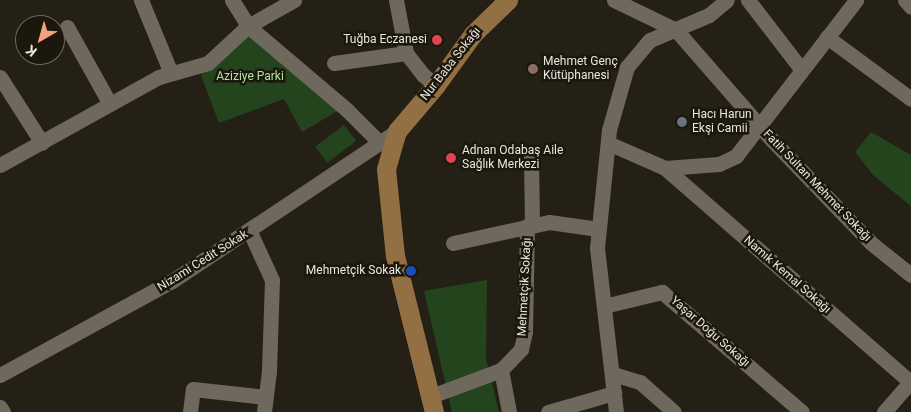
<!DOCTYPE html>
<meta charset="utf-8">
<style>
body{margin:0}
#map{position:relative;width:911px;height:412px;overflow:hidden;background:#252016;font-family:Roboto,sans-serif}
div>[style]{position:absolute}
.green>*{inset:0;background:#24441e;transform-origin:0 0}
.minor>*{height:15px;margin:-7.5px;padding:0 7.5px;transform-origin:7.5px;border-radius:7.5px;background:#6f695d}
.major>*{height:19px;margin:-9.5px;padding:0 9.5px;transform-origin:9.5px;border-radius:9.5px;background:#937043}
.dots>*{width:14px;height:14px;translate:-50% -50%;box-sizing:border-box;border:2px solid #1b170d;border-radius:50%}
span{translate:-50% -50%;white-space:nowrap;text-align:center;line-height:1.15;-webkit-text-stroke:5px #1b170d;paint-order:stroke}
.poi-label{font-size:12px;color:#e9e5df}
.right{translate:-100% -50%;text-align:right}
.left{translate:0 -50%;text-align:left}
.street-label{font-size:12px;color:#e9e5df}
.park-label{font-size:12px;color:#ace5a2}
.north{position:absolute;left:15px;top:15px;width:50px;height:50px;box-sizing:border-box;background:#1b170d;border:1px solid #6d6961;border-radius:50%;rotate:218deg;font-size:14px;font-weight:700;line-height:20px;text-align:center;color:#e9e5df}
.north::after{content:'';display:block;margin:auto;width:18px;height:22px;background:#f1a27b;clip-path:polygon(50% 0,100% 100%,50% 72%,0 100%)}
</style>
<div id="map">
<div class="green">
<div style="clip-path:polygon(250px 35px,339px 110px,302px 132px,284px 99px,219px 123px,201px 75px)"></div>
<div style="left:344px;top:125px;width:20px;height:36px;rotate:53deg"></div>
<div style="clip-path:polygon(871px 132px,911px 155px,911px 206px,874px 176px,855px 152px)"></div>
<div style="clip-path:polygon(487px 280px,486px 359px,499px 412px,452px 412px,424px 291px)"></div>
</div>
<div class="minor">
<div style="left:141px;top:0;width:79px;rotate:67.7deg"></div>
<div style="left:232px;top:0;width:31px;rotate:58deg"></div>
<div style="left:248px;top:26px;width:130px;rotate:40.3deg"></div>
<div style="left:347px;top:110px;width:47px;rotate:45deg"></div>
<div style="left:396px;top:0;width:54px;rotate:79.3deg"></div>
<div style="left:406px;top:53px;width:28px;rotate:52deg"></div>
<div style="left:423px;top:75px;width:16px;rotate:38deg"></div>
<div style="left:614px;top:0;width:69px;rotate:25.8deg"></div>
<div style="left:676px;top:30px;width:147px;rotate:48.9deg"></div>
<div style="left:773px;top:141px;width:141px;rotate:46.1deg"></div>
<div style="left:871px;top:243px;width:51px;rotate:38.7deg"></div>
<div style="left:748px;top:0;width:88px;rotate:52.4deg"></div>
<div style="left:905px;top:0;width:9px;rotate:49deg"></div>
<div style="left:67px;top:27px;width:88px;rotate:60.8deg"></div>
<div style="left:827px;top:37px;width:104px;rotate:36.4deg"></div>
<div style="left:334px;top:63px;width:73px;rotate:-7.9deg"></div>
<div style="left:0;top:77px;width:78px;rotate:57.5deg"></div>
<div style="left:608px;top:143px;width:62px;rotate:23.7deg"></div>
<div style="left:665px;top:168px;width:54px;rotate:-4.2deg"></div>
<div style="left:719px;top:164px;width:19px;rotate:-25deg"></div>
<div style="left:736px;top:156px;width:197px;rotate:-52.4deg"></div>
<div style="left:531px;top:154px;width:71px;rotate:89.2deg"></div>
<div style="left:0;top:165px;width:182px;rotate:-29deg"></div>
<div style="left:159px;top:77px;width:51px;rotate:-15.9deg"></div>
<div style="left:208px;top:63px;width:54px;rotate:-42.8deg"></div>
<div style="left:248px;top:26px;width:53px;rotate:-29.5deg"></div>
<div style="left:665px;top:168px;width:325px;rotate:41.1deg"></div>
<div style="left:250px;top:232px;width:53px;rotate:65.4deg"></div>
<div style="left:272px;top:280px;width:91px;rotate:91.9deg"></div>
<div style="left:269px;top:371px;width:41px;rotate:97deg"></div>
<div style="left:453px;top:243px;width:98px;rotate:-12.3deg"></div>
<div style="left:549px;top:222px;width:50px;rotate:8deg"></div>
<div style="left:604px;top:306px;width:60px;rotate:-13.6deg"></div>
<div style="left:662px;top:292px;width:184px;rotate:40.6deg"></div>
<div style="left:501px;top:370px;width:29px;rotate:-46deg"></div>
<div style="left:521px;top:349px;width:18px;rotate:-77deg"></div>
<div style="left:525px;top:331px;width:105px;rotate:-88.9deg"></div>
<div style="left:613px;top:374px;width:28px;rotate:17deg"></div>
<div style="left:640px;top:382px;width:45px;rotate:41.4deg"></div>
<div style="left:0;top:375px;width:196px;rotate:-28.7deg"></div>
<div style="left:172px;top:281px;width:270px;rotate:-33.7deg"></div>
<div style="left:431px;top:396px;width:75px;rotate:-20.4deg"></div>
<div style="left:501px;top:370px;width:43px;rotate:79.2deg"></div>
<div style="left:0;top:407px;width:6px;rotate:59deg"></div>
<div style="left:190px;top:412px;width:23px;rotate:-83deg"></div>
<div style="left:193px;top:389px;width:73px;rotate:6.3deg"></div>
<div style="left:548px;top:412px;width:69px;rotate:-16.1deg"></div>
<div style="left:616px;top:412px;width:165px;rotate:-96.6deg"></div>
<div style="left:597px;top:248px;width:119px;rotate:-84.2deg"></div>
<div style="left:609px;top:130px;width:66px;rotate:-74.1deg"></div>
<div style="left:627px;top:67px;width:35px;rotate:-50deg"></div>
<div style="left:650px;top:40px;width:64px;rotate:-23deg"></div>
<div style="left:709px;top:15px;width:23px;rotate:-40deg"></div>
<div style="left:884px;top:412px;width:41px;rotate:-48.9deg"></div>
</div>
<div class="major">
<div style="left:434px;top:412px;width:161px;rotate:-104deg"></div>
<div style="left:395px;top:256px;width:87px;rotate:-95.9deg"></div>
<div style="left:386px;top:169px;width:40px;rotate:-74deg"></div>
<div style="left:397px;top:131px;width:60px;rotate:-49.7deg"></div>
<div style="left:436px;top:85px;width:63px;rotate:-54deg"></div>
<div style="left:473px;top:34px;width:49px;rotate:-44.2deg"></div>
</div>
<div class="dots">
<div style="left:437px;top:40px;background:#e0444e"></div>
<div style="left:533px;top:69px;background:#8d6e63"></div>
<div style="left:682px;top:122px;background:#6b7280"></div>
<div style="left:451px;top:158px;background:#e0444e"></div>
<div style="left:411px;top:271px;background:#1a4fb4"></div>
</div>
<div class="poi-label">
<span class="right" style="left:427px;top:40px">Tuğba Eczanesi</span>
<span class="left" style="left:543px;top:69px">Mehmet Genç<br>Kütüphanesi</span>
<span class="left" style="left:692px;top:122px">Hacı Harun<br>Ekşi Camii</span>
<span class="left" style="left:462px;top:158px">Adnan Odabaş Aile<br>Sağlık Merkezi</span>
<span class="right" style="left:401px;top:271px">Mehmetçik Sokak</span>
</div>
<div class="street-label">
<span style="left:451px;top:64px;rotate:-52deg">Nur Baba Sokağı</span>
<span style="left:817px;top:186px;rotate:46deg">Fatih Sultan Mehmet Sokağı</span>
<span style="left:203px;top:261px;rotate:-32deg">Nizami Cedit Sokak</span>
<span style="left:787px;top:275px;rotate:41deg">Namık Kemal Sokağı</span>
<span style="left:525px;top:287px;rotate:-87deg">Mehmetçik Sokağı</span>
<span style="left:710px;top:332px;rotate:41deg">Yaşar Doğu Sokağı</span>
</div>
<div class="park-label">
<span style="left:250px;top:77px">Aziziye Parki</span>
</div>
<div class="north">K</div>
</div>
